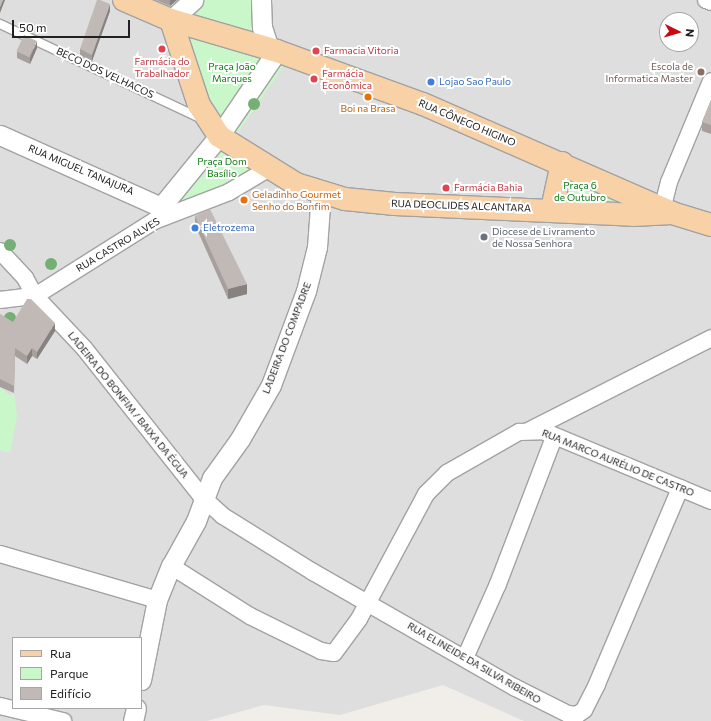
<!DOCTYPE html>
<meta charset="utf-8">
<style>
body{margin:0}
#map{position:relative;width:711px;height:721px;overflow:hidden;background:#f1ede8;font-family:Commissioner,sans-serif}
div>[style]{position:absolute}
.residential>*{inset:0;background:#dfdede}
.park>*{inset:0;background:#c9f7ca}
.roads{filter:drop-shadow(1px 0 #a2a2a2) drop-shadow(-1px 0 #a2a2a2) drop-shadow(0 1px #a2a2a2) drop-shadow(0 -1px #a2a2a2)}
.service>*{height:8px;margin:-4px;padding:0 4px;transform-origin:4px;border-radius:4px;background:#fff}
.minor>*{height:16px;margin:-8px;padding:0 8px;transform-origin:8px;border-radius:8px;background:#fff}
.tertiary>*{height:19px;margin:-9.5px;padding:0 9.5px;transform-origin:9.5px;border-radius:9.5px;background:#fff}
.primary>*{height:22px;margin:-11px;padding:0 11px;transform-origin:11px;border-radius:11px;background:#f8d1a6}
.trees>*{width:12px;height:12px;margin:-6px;border-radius:50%;background:#76af74}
.wall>*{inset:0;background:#a69f9c}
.shaded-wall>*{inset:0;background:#87827f}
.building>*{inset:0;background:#c1b9b5;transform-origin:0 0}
.dots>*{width:11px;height:11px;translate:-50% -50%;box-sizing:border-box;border:2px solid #fff;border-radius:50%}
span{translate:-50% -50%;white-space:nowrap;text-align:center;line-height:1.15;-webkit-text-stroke:4px #fff;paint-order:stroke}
.health-label{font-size:10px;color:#be3a42}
.left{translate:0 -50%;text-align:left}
.park-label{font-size:10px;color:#127c15}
.education-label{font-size:10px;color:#785e54}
.right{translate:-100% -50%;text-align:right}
.street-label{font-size:10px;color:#212121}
.shop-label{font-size:10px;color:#366cbe}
.food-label{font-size:10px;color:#c56008}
.worship-label{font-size:10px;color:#5b616d}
.legend{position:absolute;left:12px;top:637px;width:130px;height:72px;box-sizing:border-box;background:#fff;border:1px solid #a6a6a6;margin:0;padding:5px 7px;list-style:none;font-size:12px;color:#212121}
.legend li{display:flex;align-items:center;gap:8px;height:20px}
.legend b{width:20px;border:1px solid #a6a6a6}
.north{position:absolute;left:659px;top:12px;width:40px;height:40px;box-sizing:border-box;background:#fff;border:1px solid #a6a6a6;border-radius:50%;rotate:95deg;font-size:11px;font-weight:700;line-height:16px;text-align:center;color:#212121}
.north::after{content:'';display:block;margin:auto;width:14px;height:18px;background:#c80a13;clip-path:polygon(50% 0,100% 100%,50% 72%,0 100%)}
.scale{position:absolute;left:12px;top:20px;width:118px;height:18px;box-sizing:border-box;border:2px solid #212121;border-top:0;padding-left:5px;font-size:12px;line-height:14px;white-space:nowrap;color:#212121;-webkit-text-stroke:3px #fff;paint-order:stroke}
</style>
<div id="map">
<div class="residential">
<div style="clip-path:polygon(evenodd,0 0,711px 0,711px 721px,524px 721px,443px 685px,340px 715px,264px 705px,207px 721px,0 721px,0 0,667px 20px,691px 20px,691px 44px,667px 44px,667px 20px,0 0,13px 638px,141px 638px,141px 708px,13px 708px,13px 638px)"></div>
</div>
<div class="park">
<div style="clip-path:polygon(185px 0,254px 0,252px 19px,260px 37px,287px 61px,235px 137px,212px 133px,191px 69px)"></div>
<div style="clip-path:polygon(225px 145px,253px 170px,174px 213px,176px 189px)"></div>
<div style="clip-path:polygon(573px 174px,637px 205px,563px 202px)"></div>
<div style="clip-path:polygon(0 387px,9px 395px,14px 394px,17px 416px,10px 453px,0 450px)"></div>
</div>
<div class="roads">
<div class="service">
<div style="left:0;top:24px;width:223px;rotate:25.2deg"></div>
</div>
<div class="minor">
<div style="left:706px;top:0;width:5px;rotate:22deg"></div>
<div style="left:661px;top:214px;width:33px;rotate:-76deg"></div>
<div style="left:669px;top:182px;width:109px;rotate:-67.4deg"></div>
<div style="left:0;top:251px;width:37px;rotate:47deg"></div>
<div style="left:25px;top:278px;width:21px;rotate:61deg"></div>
<div style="left:35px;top:296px;width:71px;rotate:46.7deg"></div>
<div style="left:84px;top:348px;width:191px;rotate:51.6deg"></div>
<div style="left:203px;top:498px;width:27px;rotate:42deg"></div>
<div style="left:223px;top:516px;width:106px;rotate:31.9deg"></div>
<div style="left:313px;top:572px;width:232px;rotate:29.8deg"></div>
<div style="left:514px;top:687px;width:60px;rotate:26.6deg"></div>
<div style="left:568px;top:714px;width:9px;rotate:6deg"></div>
<div style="left:577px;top:715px;width:9px;rotate:-36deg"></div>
<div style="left:584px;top:710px;width:29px;rotate:-63deg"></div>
<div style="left:597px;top:684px;width:213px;rotate:-67deg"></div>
<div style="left:0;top:300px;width:35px;rotate:-7deg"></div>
<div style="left:35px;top:296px;width:141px;rotate:-32.2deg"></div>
<div style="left:154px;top:221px;width:80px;rotate:-21.1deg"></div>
<div style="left:229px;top:192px;width:45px;rotate:-30.5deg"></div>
<div style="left:530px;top:430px;width:203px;rotate:-26.9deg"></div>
<div style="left:0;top:554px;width:164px;rotate:16.3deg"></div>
<div style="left:171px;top:566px;width:93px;rotate:32.3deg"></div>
<div style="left:250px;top:616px;width:79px;rotate:26.2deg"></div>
<div style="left:321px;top:651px;width:13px;rotate:9deg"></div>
<div style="left:334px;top:653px;width:42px;rotate:-53.7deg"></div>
<div style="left:359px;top:619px;width:142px;rotate:-61.8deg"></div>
<div style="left:426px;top:494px;width:30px;rotate:-45deg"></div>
<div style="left:447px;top:473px;width:83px;rotate:-29.7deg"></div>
<div style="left:519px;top:432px;width:24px;rotate:-2deg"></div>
<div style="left:543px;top:431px;width:182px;rotate:22.6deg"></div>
<div style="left:465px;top:658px;width:81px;rotate:-66deg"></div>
<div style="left:498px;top:584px;width:157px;rotate:-69.1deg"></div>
<div style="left:0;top:706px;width:65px;rotate:13.4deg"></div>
</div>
<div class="tertiary">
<div style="left:261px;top:0;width:27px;rotate:88deg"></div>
<div style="left:262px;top:27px;width:22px;rotate:72deg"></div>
<div style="left:171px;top:20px;width:30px;rotate:-42deg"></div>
<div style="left:0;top:135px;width:176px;rotate:24.1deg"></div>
<div style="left:161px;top:207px;width:92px;rotate:-50.8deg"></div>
<div style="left:219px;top:136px;width:103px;rotate:-55.7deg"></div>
<div style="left:141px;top:680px;width:82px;rotate:-78.7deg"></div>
<div style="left:157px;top:600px;width:37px;rotate:-68deg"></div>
<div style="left:171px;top:566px;width:51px;rotate:-60.9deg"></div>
<div style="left:196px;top:521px;width:46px;rotate:-69.6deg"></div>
<div style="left:212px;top:478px;width:48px;rotate:-54.3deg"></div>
<div style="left:240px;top:439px;width:62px;rotate:-60.1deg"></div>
<div style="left:271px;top:385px;width:100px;rotate:-69.6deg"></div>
<div style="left:306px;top:291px;width:45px;rotate:-76deg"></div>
<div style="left:317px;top:247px;width:54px;rotate:-85.8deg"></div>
<div style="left:133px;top:721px;width:13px;rotate:-77deg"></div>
</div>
<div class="primary">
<div style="left:124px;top:0;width:51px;rotate:23.1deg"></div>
<div style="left:171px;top:20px;width:110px;rotate:16.3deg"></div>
<div style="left:277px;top:51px;width:155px;rotate:20deg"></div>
<div style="left:423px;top:104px;width:272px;rotate:23.6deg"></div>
<div style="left:672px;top:213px;width:41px;rotate:17.1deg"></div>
<div style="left:171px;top:20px;width:89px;rotate:71.8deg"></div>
<div style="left:199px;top:105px;width:37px;rotate:57deg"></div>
<div style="left:219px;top:136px;width:91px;rotate:31.9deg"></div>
<div style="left:296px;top:184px;width:51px;rotate:17deg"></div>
<div style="left:345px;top:199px;width:50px;rotate:5.7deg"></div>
<div style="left:395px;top:204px;width:238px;rotate:2.6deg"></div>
<div style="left:633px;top:215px;width:35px;rotate:-3deg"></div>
<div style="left:552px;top:209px;width:47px;rotate:-77.7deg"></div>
</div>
</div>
<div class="trees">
<div style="left:254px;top:104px"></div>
<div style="left:10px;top:245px"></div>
<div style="left:51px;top:264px"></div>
<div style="left:10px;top:318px"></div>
</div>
<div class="wall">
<div style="clip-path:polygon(156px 0,177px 0,170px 6px)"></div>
<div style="clip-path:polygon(110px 11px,92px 61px,80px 56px,80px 49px)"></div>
<div style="clip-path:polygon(37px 48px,30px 64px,17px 58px,17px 52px)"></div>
<div style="clip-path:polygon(711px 100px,711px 134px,702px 131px,702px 122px)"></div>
<div style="clip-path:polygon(195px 216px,247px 294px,228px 299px,195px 225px)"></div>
<div style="clip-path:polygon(0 314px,13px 322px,55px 331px,37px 359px,32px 356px,27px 364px,15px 356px,14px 393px,0 387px)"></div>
</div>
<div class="shaded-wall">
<div style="clip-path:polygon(3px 0,5px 0,0 13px,0 7px)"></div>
<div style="clip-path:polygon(170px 0,177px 0,170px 6px)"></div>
<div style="clip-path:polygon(110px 4px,110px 11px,92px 61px,92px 55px)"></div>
<div style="clip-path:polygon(37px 41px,37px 48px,30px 64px,30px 58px)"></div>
<div style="clip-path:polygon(247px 284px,247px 294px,228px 299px,228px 289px)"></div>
<div style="clip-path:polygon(55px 323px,55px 331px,37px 359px,37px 352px)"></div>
<div style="clip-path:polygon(32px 348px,32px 356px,27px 364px,27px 356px)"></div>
</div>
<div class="building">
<div style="clip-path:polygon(0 0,3px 0,0 7px)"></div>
<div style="clip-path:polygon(97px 0,100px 0,110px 4px,92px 55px,80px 49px)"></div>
<div style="left:24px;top:35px;width:14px;height:18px;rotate:25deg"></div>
<div style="clip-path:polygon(711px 100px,711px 125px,702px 122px)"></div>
<div style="clip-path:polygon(210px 209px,247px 284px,228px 289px,195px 216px)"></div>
<div style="clip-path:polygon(27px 299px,31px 299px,55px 323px,37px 352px,32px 348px,27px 356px,15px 348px,14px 386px,0 379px,0 314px,13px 322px)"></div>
</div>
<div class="dots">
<div style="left:162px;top:49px;background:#e0444e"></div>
<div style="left:316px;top:51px;background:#e0444e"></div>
<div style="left:701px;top:72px;background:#8d6e63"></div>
<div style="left:314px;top:79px;background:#e0444e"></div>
<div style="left:431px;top:82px;background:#3f7fe0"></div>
<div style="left:368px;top:97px;background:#e8710a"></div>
<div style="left:446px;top:188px;background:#e0444e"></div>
<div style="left:244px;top:200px;background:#e8710a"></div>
<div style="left:195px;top:228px;background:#3f7fe0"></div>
<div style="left:484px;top:237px;background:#6b7280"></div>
</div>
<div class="health-label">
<span class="left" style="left:324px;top:51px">Farmacia Vitoria</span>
<span style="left:162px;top:67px">Farmácia do<br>Trabalhador</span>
<span class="left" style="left:322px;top:79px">Farmácia<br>Econômica</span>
<span class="left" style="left:454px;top:188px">Farmácia Bahia</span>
</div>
<div class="park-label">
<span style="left:232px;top:72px">Praça João<br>Marques</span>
<span style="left:222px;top:167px">Praça Dom<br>Basílio</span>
<span style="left:580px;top:191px">Praça 6<br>de Outubro</span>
</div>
<div class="education-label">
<span class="right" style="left:693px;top:72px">Escola de<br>Informatica Master</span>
</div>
<div class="street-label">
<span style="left:105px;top:73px;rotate:25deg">BECO DOS VELHACOS</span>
<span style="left:467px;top:123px;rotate:23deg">RUA CÔNEGO HIGINO</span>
<span style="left:81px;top:170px;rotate:23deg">RUA MIGUEL TANAJURA</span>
<span style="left:461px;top:206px;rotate:2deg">RUA DEOCLIDES ALCANTARA</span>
<span style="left:118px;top:245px;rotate:-31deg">RUA CASTRO ALVES</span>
<span style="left:287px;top:338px;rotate:-69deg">LADEIRA DO COMPADRE</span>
<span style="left:128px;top:405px;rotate:51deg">LADEIRA DO BONFIM / BAIXA DA ÉGUA</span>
<span style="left:618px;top:463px;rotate:22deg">RUA MARCO AURÉLIO DE CASTRO</span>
<span style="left:474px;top:663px;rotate:30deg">RUA ELINEIDE DA SILVA RIBEIRO</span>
</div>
<div class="shop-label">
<span class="left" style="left:439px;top:82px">Lojao Sao Paulo</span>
<span class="left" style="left:203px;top:228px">Eletrozema</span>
</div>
<div class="food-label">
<span style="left:368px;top:109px">Boi na Brasa</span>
<span class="left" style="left:252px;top:200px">Geladinho Gourmet<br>Senho do Bonfim</span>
</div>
<div class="worship-label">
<span class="left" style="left:492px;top:237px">Diocese de Livramento<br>de Nossa Senhora</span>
</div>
<ul class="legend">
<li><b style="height:5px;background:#f8d1a6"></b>Rua</li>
<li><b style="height:11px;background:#c9f7ca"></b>Parque</li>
<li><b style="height:11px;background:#c1b9b5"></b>Edifício</li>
</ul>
<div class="north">N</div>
<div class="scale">50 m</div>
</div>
